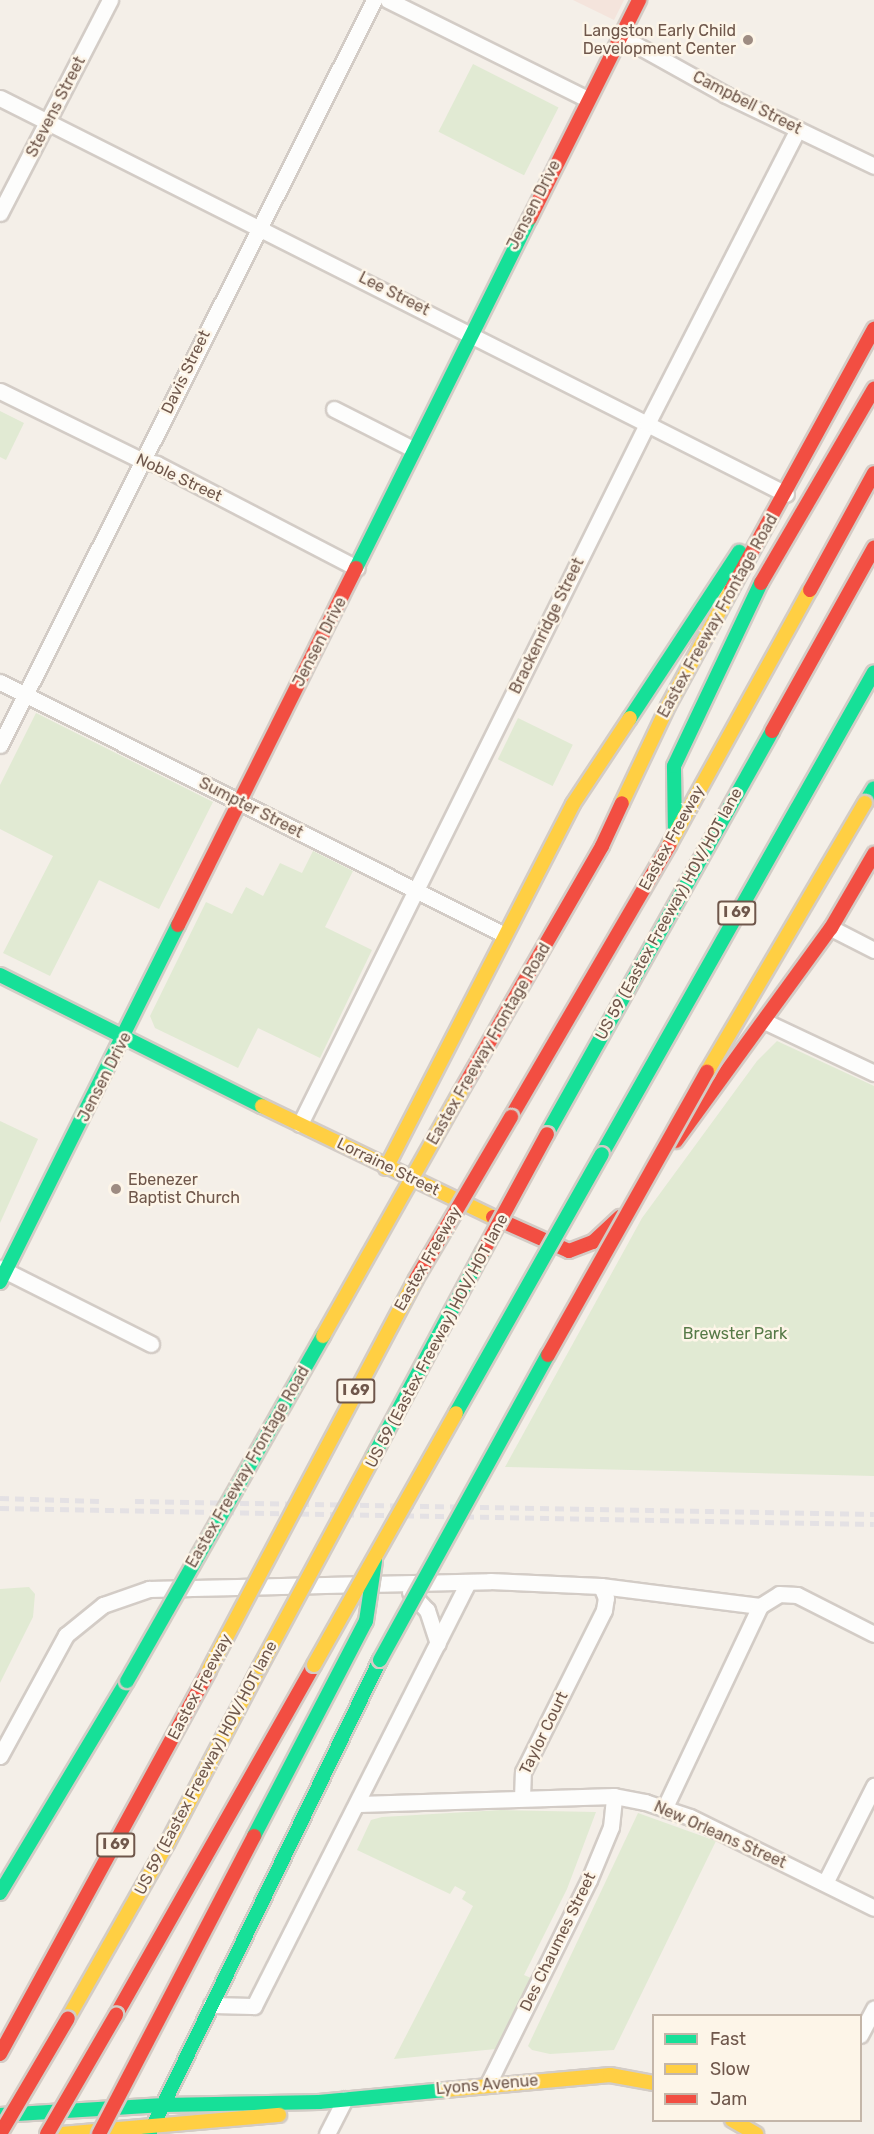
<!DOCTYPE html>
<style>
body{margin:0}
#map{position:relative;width:874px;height:2134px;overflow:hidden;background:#f4efe8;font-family:Rubik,sans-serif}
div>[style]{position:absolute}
.commercial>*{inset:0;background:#f4e4dc}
.green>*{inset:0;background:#e1ead3;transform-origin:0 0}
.roads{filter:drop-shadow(2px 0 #d3ccc6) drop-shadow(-2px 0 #d3ccc6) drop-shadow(0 2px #d3ccc6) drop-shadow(0 -2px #d3ccc6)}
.street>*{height:15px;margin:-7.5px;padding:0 7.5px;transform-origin:7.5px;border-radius:7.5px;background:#fdfdfc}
.fast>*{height:14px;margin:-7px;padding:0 7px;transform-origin:7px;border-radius:7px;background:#16e098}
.slow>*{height:14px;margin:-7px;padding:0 7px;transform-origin:7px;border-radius:7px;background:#ffcf43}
.jam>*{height:14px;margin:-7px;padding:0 7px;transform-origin:7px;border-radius:7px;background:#f24e42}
.rail>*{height:4.5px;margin-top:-2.25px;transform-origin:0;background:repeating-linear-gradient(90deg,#e4e1e4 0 9px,transparent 0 15px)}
.bridges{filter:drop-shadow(2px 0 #d3ccc5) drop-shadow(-2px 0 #d3ccc5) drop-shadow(0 2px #d3ccc5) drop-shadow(0 -2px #d3ccc5)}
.fast-bridge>*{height:14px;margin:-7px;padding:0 7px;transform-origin:7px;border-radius:7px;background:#16e098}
.slow-bridge>*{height:14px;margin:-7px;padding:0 7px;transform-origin:7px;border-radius:7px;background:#ffcf43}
.jam-bridge>*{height:14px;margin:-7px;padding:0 7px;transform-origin:7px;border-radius:7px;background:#f24e42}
.dots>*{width:16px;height:16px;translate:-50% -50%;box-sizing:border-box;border:3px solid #fdf5e8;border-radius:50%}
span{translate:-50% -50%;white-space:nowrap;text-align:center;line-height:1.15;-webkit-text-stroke:5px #fdf5e8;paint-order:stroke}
.shield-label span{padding:2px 4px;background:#fdf5e8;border:2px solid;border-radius:4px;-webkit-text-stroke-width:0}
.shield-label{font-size:15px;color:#6f574b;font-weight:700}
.poi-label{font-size:16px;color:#6f574b}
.right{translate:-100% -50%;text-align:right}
.left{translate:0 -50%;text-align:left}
.street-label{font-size:16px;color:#6f574b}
.park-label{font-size:16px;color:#567a47}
.legend{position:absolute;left:652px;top:2014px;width:210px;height:108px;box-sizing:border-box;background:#fdf5e8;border:2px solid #c4b6a9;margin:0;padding:8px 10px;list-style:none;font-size:18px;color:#6f574b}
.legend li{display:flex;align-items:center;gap:12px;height:30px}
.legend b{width:30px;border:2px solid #c4b6a9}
</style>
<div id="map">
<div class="commercial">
<div style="clip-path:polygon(573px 0,624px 0,614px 20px)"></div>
</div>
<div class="green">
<div style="left:473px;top:64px;width:96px;height:76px;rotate:27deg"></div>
<div style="clip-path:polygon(0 411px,24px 423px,6px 460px,0 457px)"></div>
<div style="clip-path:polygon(36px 713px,213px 802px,159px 909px,99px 880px,50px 976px,3px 953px,53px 856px,0 829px,0 785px)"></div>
<div style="left:518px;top:718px;width:61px;height:46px;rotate:26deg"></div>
<div style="clip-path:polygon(313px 851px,353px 871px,325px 927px,372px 950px,320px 1058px,258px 1028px,238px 1068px,155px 1028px,150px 1016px,206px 902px,232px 914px,246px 887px,263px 896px,280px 863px,302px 873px)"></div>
<div style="clip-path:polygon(777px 1041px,874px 1086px,874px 1476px,505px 1467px,642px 1218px,757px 1061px)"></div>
<div style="clip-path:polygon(0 1121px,38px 1139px,0 1223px)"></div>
<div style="clip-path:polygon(29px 1587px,35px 1594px,33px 1617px,0 1683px,0 1589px)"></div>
<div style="clip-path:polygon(501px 1810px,596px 1812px,567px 1889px,524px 1975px,531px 1978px,496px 2049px,394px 2059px,473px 1906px,462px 1899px,466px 1892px,455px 1886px,450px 1894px,357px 1850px,371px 1820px,382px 1817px)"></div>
<div style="clip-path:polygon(638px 1813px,716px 1841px,614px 2050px,550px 2054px,532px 2050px,528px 2046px)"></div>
</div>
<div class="roads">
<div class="street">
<div style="left:388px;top:0;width:222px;rotate:26.4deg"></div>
<div style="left:622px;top:37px;width:119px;rotate:29.1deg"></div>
<div style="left:726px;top:95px;width:164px;rotate:25.6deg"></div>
<div style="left:0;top:98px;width:880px;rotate:26.74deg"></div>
<div style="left:0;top:213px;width:240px;rotate:-62.7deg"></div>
<div style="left:0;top:391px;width:159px;rotate:26.1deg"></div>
<div style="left:143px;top:461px;width:14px;rotate:12deg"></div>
<div style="left:157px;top:464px;width:225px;rotate:27.5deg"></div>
<div style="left:334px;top:409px;width:89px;rotate:26.9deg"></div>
<div style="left:0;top:682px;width:563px;rotate:26.61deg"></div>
<div style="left:0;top:745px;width:834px;rotate:-63.34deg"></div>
<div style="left:831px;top:928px;width:48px;rotate:27.1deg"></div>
<div style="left:764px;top:1021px;width:122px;rotate:25.3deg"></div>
<div style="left:300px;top:1124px;width:781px;rotate:-63.63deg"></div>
<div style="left:647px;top:424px;width:331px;rotate:-62.9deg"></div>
<div style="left:0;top:1268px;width:169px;rotate:26.7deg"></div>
<div style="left:410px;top:1592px;width:25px;rotate:47deg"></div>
<div style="left:427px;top:1610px;width:35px;rotate:72deg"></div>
<div style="left:760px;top:1606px;width:22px;rotate:-32deg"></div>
<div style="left:779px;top:1594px;width:18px;rotate:3deg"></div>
<div style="left:797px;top:1595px;width:86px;rotate:26.9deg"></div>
<div style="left:0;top:1756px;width:138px;rotate:-61.4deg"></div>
<div style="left:66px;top:1635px;width:48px;rotate:-39deg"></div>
<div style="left:103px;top:1605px;width:49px;rotate:-19.2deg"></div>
<div style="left:149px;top:1589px;width:341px;rotate:-1.3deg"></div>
<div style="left:490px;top:1581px;width:111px;rotate:2.6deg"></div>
<div style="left:601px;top:1586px;width:160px;rotate:7.2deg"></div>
<div style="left:522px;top:1798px;width:26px;rotate:-88deg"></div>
<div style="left:523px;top:1772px;width:181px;rotate:-63.4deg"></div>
<div style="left:604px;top:1610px;width:12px;rotate:-81deg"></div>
<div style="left:606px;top:1598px;width:13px;rotate:-113deg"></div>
<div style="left:359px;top:1804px;width:255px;rotate:-1.8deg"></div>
<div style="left:614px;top:1796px;width:32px;rotate:11deg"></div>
<div style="left:645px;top:1802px;width:47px;rotate:18.4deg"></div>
<div style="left:690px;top:1817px;width:205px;rotate:26.3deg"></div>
<div style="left:665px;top:1807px;width:222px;rotate:-64.7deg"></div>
<div style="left:825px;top:1883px;width:109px;rotate:-63.2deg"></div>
<div style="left:211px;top:2005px;width:43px;rotate:1.3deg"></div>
<div style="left:254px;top:2006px;width:474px;rotate:-63.2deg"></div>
<div style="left:860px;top:2035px;width:30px;rotate:-62deg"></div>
<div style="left:488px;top:2084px;width:228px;rotate:-63.7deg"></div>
<div style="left:589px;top:1880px;width:57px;rotate:-67.5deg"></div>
<div style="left:611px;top:1827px;width:31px;rotate:-84deg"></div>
<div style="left:327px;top:2134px;width:39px;rotate:-63deg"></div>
</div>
<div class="fast">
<div style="left:356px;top:568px;width:391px;rotate:-63.6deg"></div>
<div style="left:630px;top:718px;width:199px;rotate:-56.7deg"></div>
<div style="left:865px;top:803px;width:17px;rotate:-59deg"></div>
<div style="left:675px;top:833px;width:67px;rotate:-90.9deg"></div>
<div style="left:674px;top:766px;width:203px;rotate:-64.6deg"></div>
<div style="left:0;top:975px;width:293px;rotate:26.6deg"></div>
<div style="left:547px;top:1134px;width:462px;rotate:-60.8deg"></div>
<div style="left:602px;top:1154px;width:553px;rotate:-60.56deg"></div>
<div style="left:0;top:1282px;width:399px;rotate:-63.5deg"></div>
<div style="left:0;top:1893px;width:247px;rotate:-59.1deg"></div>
<div style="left:0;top:2115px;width:164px;rotate:-3.5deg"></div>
<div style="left:164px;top:2105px;width:155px;rotate:-1.1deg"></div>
<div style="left:319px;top:2102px;width:127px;rotate:-5.4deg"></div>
<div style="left:149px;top:2134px;width:527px;rotate:-64.02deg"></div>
</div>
<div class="slow">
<div style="left:622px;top:803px;width:107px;rotate:-64.6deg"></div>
<div style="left:668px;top:706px;width:132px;rotate:-61.5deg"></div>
<div style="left:669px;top:845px;width:291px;rotate:-61.1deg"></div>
<div style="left:262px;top:1106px;width:256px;rotate:25.7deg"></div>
<div style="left:386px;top:1168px;width:409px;rotate:-62.8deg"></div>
<div style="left:573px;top:804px;width:103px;rotate:-56.5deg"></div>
<div style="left:68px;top:2018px;width:200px;rotate:-60.4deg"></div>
<div style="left:167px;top:1844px;width:200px;rotate:-62.3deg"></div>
<div style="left:445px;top:2090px;width:166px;rotate:-5.2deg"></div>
<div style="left:610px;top:2075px;width:45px;rotate:10.3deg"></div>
<div style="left:732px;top:2120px;width:28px;rotate:30deg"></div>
<div style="left:60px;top:2134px;width:220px;rotate:-5deg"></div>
</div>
<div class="jam">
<div style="left:530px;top:218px;width:244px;rotate:-63.4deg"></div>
<div style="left:761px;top:583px;width:225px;rotate:-59.8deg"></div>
<div style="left:731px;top:590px;width:298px;rotate:-61.3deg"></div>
<div style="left:810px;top:590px;width:133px;rotate:-61.3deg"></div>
<div style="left:772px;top:731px;width:210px;rotate:-60.9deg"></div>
<div style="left:178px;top:925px;width:399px;rotate:-63.5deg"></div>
<div style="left:460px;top:1093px;width:285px;rotate:-60.1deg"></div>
<div style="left:602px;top:846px;width:47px;rotate:-65.1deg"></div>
<div style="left:511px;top:1117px;width:315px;rotate:-59.8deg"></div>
<div style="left:676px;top:1141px;width:263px;rotate:-54deg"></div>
<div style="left:831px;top:928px;width:86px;rotate:-59.8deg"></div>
<div style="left:493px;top:1217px;width:83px;rotate:24.1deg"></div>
<div style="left:569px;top:1251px;width:26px;rotate:-21deg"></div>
<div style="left:593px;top:1242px;width:37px;rotate:-43deg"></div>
<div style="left:116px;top:2015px;width:402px;rotate:-60.5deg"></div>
<div style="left:0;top:2054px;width:437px;rotate:-61.4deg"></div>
</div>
</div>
<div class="rail">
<div style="left:0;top:1498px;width:99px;rotate:1.7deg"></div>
<div style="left:135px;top:1501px;width:739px;rotate:1.01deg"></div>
<div style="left:0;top:1508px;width:874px;rotate:1.05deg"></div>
</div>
<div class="bridges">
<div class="fast-bridge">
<div style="left:456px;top:1413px;width:297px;rotate:-60.6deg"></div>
<div style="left:373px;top:1457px;width:233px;rotate:-61.8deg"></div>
<div style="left:380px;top:1660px;width:348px;rotate:-61.2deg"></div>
<div style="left:127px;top:1681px;width:397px;rotate:-60.4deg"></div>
<div style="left:254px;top:1836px;width:242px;rotate:-62.5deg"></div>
<div style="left:366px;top:1621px;width:61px;rotate:-81.5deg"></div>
</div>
<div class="slow-bridge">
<div style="left:707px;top:1072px;width:312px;rotate:-59.6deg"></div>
<div style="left:323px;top:1336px;width:279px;rotate:-60.6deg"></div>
<div style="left:314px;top:1665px;width:289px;rotate:-60.6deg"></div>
<div style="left:260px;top:1667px;width:238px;rotate:-61.7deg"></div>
<div style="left:209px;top:1670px;width:442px;rotate:-62.1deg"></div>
</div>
<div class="jam-bridge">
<div style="left:483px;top:1252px;width:134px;rotate:-61.5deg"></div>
<div style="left:416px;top:1279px;width:188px;rotate:-59.6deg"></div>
<div style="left:548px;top:1355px;width:325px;rotate:-60.7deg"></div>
<div style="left:0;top:2134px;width:134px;rotate:-59.6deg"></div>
<div style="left:47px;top:2134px;width:138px;rotate:-59.9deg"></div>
<div style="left:99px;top:2134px;width:336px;rotate:-62.5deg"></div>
</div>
</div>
<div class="dots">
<div style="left:748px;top:40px;background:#9e8c82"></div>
<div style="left:116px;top:1189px;background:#9e8c82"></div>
</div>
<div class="shield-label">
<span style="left:737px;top:913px">I 69</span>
<span style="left:356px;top:1391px">I 69</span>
<span style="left:116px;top:1845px">I 69</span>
</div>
<div class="poi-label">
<span class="right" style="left:736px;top:40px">Langston Early Child<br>Development Center</span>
<span class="left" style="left:128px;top:1189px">Ebenezer<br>Baptist Church</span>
</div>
<div class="street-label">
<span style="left:747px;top:103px;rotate:27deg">Campbell Street</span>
<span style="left:56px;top:107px;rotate:-63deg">Stevens Street</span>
<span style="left:534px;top:205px;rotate:-63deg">Jensen Drive</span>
<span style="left:394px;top:294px;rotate:27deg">Lee Street</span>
<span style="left:186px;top:372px;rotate:-64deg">Davis Street</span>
<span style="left:179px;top:478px;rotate:25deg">Noble Street</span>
<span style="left:718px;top:616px;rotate:-61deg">Eastex Freeway Frontage Road</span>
<span style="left:547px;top:626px;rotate:-64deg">Brackenridge Street</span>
<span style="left:320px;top:642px;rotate:-63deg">Jensen Drive</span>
<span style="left:251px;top:808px;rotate:27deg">Sumpter Street</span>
<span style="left:672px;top:838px;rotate:-61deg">Eastex Freeway</span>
<span style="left:669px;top:914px;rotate:-61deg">US 59 (Eastex Freeway) HOV/HOT lane</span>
<span style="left:489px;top:1044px;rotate:-60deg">Eastex Freeway Frontage Road</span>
<span style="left:105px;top:1077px;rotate:-63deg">Jensen Drive</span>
<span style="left:388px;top:1167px;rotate:26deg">Lorraine Street</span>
<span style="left:428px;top:1259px;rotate:-60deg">Eastex Freeway</span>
<span style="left:437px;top:1341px;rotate:-62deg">US 59 (Eastex Freeway) HOV/HOT lane</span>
<span style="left:248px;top:1467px;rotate:-60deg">Eastex Freeway Frontage Road</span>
<span style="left:200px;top:1687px;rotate:-62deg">Eastex Freeway</span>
<span style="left:544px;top:1733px;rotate:-64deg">Taylor Court</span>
<span style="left:206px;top:1768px;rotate:-62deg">US 59 (Eastex Freeway) HOV/HOT lane</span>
<span style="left:720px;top:1835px;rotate:24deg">New Orleans Street</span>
<span style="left:558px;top:1942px;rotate:-64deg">Des Chaumes Street</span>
<span style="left:487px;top:2085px;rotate:-5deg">Lyons Avenue</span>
</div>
<div class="park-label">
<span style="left:735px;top:1334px">Brewster Park</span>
</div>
<ul class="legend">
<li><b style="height:8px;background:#16e098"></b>Fast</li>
<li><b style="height:8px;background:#ffcf43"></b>Slow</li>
<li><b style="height:8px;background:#f24e42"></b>Jam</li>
</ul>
</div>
